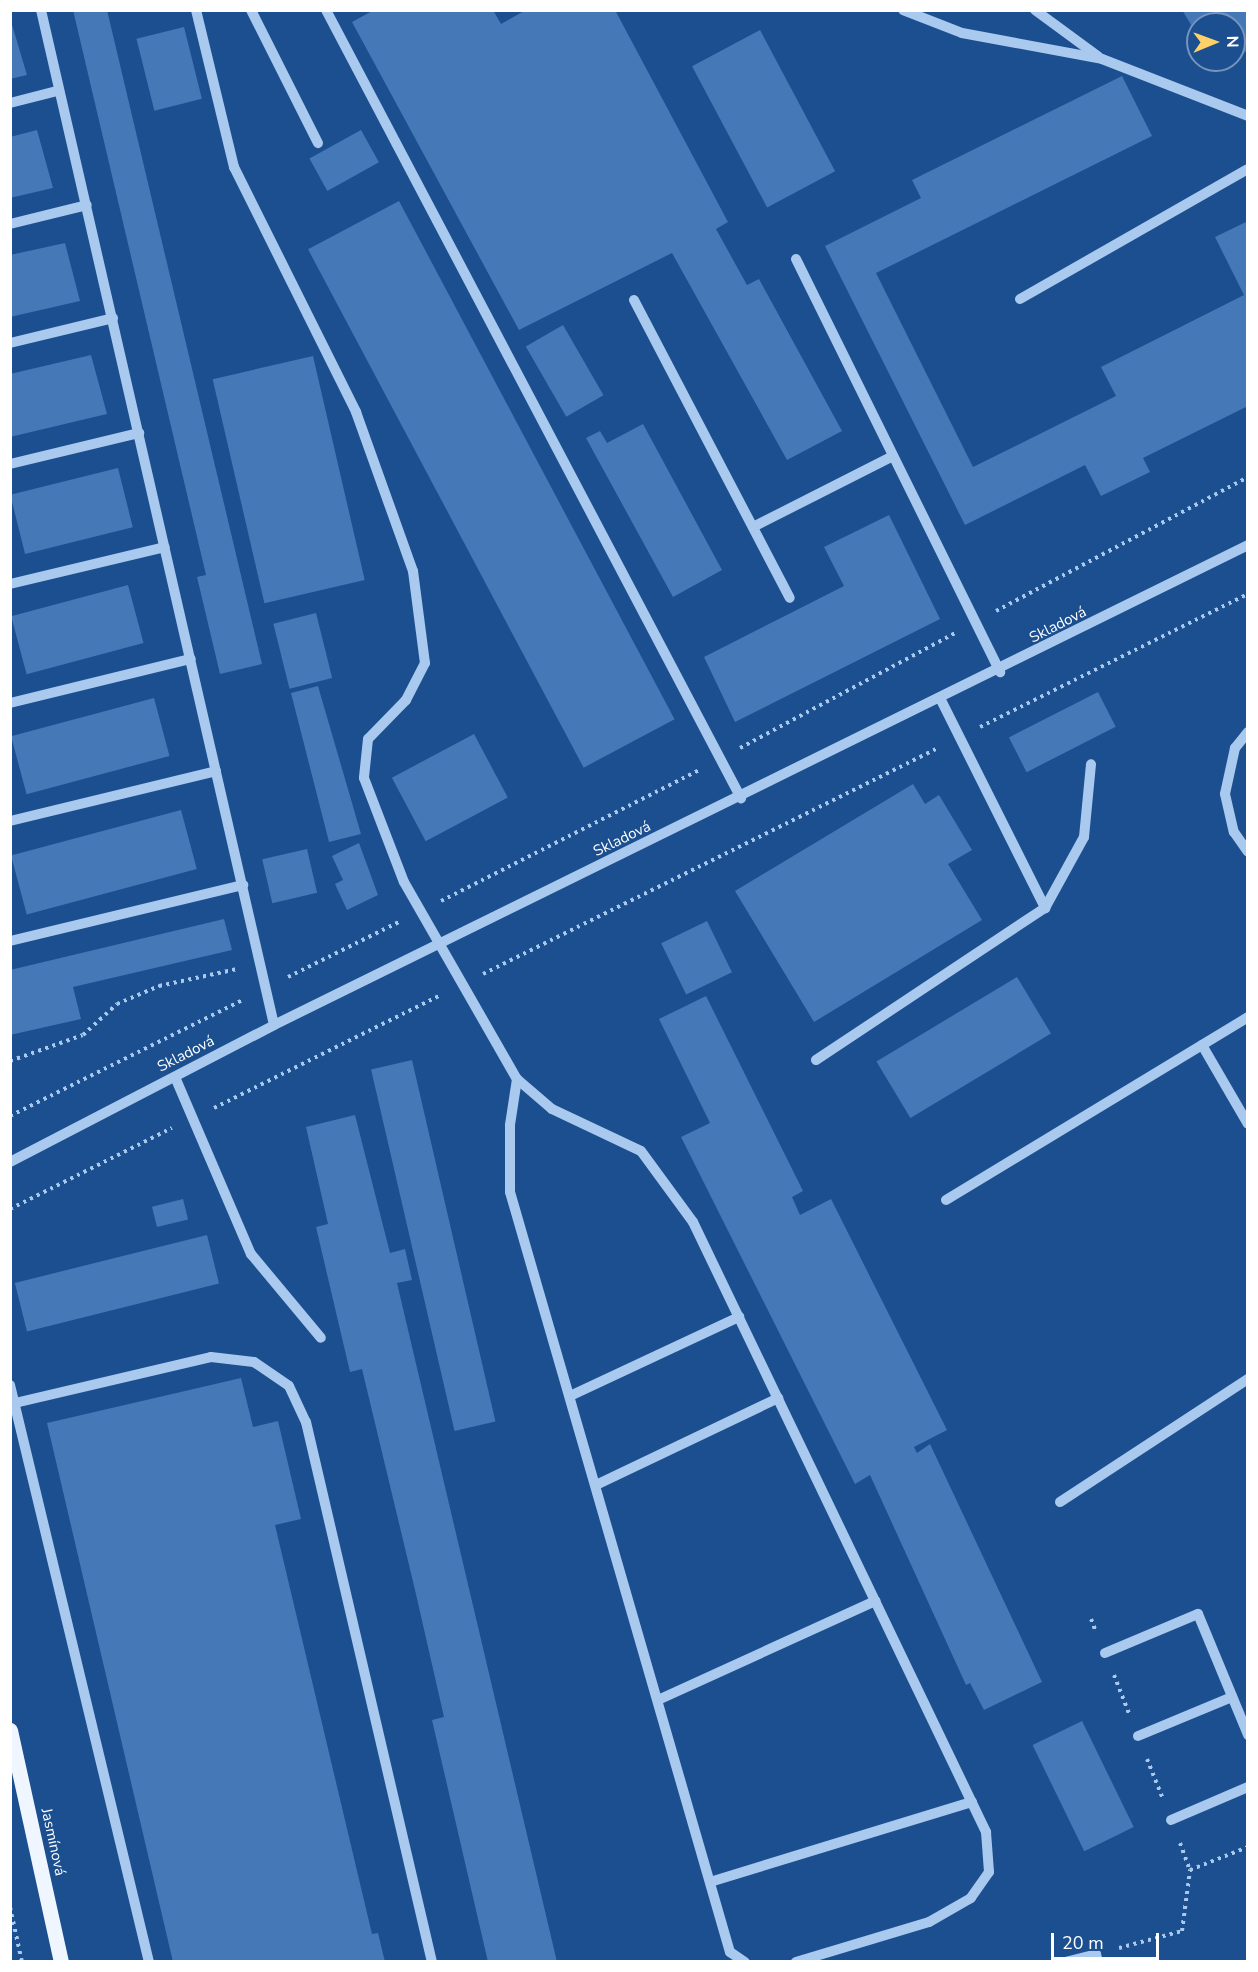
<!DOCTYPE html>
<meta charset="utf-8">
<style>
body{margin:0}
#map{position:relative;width:1258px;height:1972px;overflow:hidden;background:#1b4f8f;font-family:"Nunito Sans",sans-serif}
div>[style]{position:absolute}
.building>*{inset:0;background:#4478b7;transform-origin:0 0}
.path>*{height:4px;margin-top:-2px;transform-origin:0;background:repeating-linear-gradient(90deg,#a9c9ee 0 3px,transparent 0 7.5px)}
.minor>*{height:10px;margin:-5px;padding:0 5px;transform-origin:5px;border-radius:5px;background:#a9c9ee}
.major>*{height:15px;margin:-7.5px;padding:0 7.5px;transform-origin:7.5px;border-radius:7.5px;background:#f0f6ff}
span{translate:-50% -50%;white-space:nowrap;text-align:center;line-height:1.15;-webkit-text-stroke:4.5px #1b4f8f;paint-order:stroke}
.street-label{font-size:15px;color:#fff}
.frame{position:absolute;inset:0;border:12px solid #fff;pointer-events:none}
.north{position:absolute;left:1186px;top:12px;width:60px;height:60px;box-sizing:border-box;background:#1b4f8f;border:2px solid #7695bc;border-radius:50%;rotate:89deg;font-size:16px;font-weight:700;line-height:24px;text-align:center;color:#fff}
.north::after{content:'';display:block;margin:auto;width:21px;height:27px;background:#ffd166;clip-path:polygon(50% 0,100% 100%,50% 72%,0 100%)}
.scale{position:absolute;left:1051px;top:1933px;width:108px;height:27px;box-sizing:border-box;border:3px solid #fff;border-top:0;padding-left:8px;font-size:18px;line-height:21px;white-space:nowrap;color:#fff;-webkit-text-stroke:4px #1b4f8f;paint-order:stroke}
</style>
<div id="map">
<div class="building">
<div style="clip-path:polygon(73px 10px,107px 10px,262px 664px,220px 674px,197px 577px,206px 575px)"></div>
<div style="clip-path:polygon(374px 10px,493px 10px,501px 24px,526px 10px,615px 10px,728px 222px,716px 229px,747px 285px,759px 279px,842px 431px,787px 460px,672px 253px,519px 330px,352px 22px)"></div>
<div style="clip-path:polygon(1182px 10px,1248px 10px,1248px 50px,1234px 59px,1234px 24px,1198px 24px,1198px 36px)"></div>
<div style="clip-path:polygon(10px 18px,27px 75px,10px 79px)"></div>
<div style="left:184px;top:27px;width:74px;height:49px;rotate:76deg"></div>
<div style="left:760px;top:30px;width:160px;height:77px;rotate:62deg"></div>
<div style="clip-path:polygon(1122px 76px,1152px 136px,876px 273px,973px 467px,1116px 396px,1101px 367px,1244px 295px,1215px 237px,1248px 221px,1248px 406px,1143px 458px,1150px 472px,1101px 496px,1085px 465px,965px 525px,825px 246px,921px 198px,912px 180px)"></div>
<div style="clip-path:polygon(37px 130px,53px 188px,10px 198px,10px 137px)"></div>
<div style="left:361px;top:130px;width:37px;height:59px;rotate:61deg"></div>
<div style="left:399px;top:201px;width:587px;height:103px;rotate:62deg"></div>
<div style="clip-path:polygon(65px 243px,80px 301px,10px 317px,10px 255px)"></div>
<div style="left:563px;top:325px;width:81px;height:43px;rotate:60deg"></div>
<div style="clip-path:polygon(91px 355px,107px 414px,10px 437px,10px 374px)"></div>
<div style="left:313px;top:356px;width:230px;height:103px;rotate:77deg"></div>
<div style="clip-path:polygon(643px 424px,722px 570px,673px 597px,586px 438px,600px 431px,607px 443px)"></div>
<div style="left:118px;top:468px;width:61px;height:111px;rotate:76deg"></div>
<div style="clip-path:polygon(889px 515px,940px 619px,735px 722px,704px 657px,844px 586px,824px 547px)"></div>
<div style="left:128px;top:585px;width:60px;height:121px;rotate:75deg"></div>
<div style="left:316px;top:613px;width:67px;height:44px;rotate:76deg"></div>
<div style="clip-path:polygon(318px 686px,361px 834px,329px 842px,291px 693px)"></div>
<div style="left:1098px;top:692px;width:39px;height:100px;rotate:63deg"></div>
<div style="left:154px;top:698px;width:60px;height:148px;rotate:75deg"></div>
<div style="left:474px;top:734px;width:72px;height:93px;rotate:62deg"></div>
<div style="clip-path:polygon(913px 784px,925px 804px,939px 795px,972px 850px,948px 864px,982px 920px,814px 1022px,735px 891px)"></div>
<div style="left:181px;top:810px;width:61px;height:176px;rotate:75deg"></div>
<div style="clip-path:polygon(359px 843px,378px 895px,347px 910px,335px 884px,343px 880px,332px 856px)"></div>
<div style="left:307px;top:849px;width:45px;height:46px;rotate:77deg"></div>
<div style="clip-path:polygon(224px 919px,232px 950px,73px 987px,81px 1019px,10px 1035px,10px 970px)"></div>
<div style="left:707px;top:921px;width:57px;height:51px;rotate:64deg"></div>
<div style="left:1017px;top:977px;width:66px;height:164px;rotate:59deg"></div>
<div style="clip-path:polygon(706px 996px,803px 1191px,792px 1197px,800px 1215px,831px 1199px,947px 1430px,914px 1447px,917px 1453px,930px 1444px,1042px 1682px,984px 1710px,970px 1683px,966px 1685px,870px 1475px,855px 1484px,681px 1137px,710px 1123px,659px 1019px)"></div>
<div style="left:412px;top:1060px;width:371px;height:42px;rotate:77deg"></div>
<div style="clip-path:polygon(355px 1115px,390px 1253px,405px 1249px,412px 1280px,397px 1283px,557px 1962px,488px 1962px,432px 1720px,444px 1717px,415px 1590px,362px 1369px,350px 1372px,316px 1227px,328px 1224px,306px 1127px)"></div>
<div style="left:183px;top:1199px;width:21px;height:32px;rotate:76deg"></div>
<div style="left:207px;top:1235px;width:50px;height:198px;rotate:76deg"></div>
<div style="clip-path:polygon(241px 1378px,253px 1427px,278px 1421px,301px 1519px,275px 1525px,372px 1934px,378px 1933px,385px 1962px,173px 1962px,47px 1423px)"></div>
<div style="left:1082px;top:1721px;width:118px;height:55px;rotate:64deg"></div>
</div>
<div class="path">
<div style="left:996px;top:611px;width:285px;rotate:-28deg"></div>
<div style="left:980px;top:727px;width:299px;rotate:-26.4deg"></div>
<div style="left:740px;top:748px;width:244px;rotate:-28.1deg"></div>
<div style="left:441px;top:901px;width:289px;rotate:-26.9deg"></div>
<div style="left:483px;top:974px;width:508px;rotate:-26.41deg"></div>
<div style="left:288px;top:977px;width:124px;rotate:-26.4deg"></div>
<div style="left:10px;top:1061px;width:77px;rotate:-19.6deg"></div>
<div style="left:83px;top:1035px;width:46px;rotate:-42.4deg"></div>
<div style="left:117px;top:1004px;width:46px;rotate:-23.2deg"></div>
<div style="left:159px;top:986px;width:80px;rotate:-12.3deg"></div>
<div style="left:214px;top:1108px;width:254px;rotate:-26.5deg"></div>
<div style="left:10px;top:1116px;width:260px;rotate:-26.5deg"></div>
<div style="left:10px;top:1209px;width:181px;rotate:-26.6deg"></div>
<div style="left:1091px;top:1619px;width:14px;rotate:69deg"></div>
<div style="left:1114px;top:1675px;width:44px;rotate:68.7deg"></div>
<div style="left:1147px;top:1759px;width:43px;rotate:68.2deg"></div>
<div style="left:1180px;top:1843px;width:29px;rotate:70deg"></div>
<div style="left:10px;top:1907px;width:56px;rotate:77.7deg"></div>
<div style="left:1119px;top:1948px;width:65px;rotate:-15.1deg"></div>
<div style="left:1182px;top:1931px;width:62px;rotate:-82.5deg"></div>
<div style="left:1190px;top:1870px;width:62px;rotate:-21.6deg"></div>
</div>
<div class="minor">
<div style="left:41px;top:10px;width:1041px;rotate:77.07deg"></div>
<div style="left:196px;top:10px;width:162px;rotate:76.4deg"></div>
<div style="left:234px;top:167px;width:274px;rotate:63.5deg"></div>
<div style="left:356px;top:412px;width:169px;rotate:70.3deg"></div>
<div style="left:413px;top:571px;width:93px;rotate:82.6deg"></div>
<div style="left:425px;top:663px;width:42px;rotate:117.2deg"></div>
<div style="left:406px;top:700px;width:54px;rotate:134.3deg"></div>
<div style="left:368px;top:739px;width:39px;rotate:96deg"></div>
<div style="left:364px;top:778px;width:111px;rotate:69deg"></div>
<div style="left:404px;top:882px;width:227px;rotate:60.2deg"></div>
<div style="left:517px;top:1079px;width:46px;rotate:40.6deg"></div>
<div style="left:552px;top:1109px;width:98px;rotate:25.3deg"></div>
<div style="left:641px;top:1151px;width:88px;rotate:53.8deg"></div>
<div style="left:693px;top:1222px;width:677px;rotate:64.34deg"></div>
<div style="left:986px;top:1832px;width:40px;rotate:85.7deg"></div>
<div style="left:989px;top:1872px;width:32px;rotate:125deg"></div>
<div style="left:971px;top:1898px;width:48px;rotate:150.3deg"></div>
<div style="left:929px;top:1922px;width:139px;rotate:163.3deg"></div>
<div style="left:251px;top:10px;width:149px;rotate:63.3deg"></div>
<div style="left:326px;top:10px;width:891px;rotate:62.23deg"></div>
<div style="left:903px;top:10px;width:63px;rotate:21.3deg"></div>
<div style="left:962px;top:33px;width:142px;rotate:10.5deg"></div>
<div style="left:1102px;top:59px;width:157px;rotate:21.3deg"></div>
<div style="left:1035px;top:10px;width:79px;rotate:36.3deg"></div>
<div style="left:10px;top:103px;width:49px;rotate:-14.3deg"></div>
<div style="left:10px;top:224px;width:79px;rotate:-13.9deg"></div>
<div style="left:796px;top:259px;width:461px;rotate:63.7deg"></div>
<div style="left:1020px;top:299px;width:262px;rotate:-29.7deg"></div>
<div style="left:634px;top:300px;width:336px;rotate:62.4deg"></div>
<div style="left:10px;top:343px;width:106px;rotate:-13.6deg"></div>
<div style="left:10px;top:464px;width:133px;rotate:-13.5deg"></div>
<div style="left:753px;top:527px;width:157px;rotate:-26.9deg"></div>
<div style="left:10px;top:584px;width:159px;rotate:-13.4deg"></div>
<div style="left:941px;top:700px;width:233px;rotate:63.4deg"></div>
<div style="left:10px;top:703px;width:186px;rotate:-13.7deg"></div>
<div style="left:1248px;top:732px;width:21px;rotate:129deg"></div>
<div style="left:1235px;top:748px;width:47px;rotate:102.3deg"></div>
<div style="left:1225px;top:794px;width:39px;rotate:77deg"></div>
<div style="left:1234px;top:832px;width:24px;rotate:55deg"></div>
<div style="left:10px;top:821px;width:212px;rotate:-13.6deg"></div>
<div style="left:10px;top:941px;width:240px;rotate:-13.5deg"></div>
<div style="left:1202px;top:1045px;width:91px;rotate:59.8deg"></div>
<div style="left:816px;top:1060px;width:275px;rotate:-33.6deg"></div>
<div style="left:1045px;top:908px;width:81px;rotate:-61.2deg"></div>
<div style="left:1084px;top:837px;width:73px;rotate:-84.5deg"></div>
<div style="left:175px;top:1077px;width:193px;rotate:66.8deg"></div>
<div style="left:251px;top:1254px;width:109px;rotate:50.2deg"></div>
<div style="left:517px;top:1079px;width:47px;rotate:98.7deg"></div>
<div style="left:510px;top:1125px;width:67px;rotate:90deg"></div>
<div style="left:510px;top:1192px;width:791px;rotate:73.86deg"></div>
<div style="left:730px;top:1952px;width:18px;rotate:34deg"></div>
<div style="left:10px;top:1162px;width:297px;rotate:-27.4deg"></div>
<div style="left:274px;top:1025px;width:1086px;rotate:-26.23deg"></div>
<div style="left:946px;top:1200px;width:353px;rotate:-31.2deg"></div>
<div style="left:10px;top:1385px;width:594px;rotate:76.46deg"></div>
<div style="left:570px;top:1396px;width:187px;rotate:-25.1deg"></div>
<div style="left:15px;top:1403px;width:201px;rotate:-13.2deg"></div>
<div style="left:211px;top:1357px;width:43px;rotate:6.6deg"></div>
<div style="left:254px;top:1362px;width:42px;rotate:34.4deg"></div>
<div style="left:289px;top:1386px;width:40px;rotate:65deg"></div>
<div style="left:306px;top:1422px;width:555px;rotate:76.87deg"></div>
<div style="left:596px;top:1485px;width:202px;rotate:-25.5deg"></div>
<div style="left:1060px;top:1502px;width:225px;rotate:-33.2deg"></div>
<div style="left:1105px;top:1653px;width:101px;rotate:-22.8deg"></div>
<div style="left:1198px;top:1614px;width:131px;rotate:67.5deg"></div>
<div style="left:658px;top:1700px;width:239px;rotate:-24.5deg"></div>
<div style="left:1138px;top:1736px;width:102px;rotate:-22.5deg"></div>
<div style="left:1171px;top:1820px;width:84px;rotate:-23.2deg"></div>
<div style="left:710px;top:1882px;width:274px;rotate:-17deg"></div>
<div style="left:1065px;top:1962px;width:32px;rotate:-14deg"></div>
<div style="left:1096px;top:1954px;width:8px;rotate:76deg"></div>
</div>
<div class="major">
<div style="left:10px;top:1730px;width:238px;rotate:77.6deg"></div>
</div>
<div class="street-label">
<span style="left:1058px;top:625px;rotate:-27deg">Skladová</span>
<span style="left:622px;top:839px;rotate:-26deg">Skladová</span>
<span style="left:186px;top:1054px;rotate:-27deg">Skladová</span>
<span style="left:53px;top:1842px;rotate:78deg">Jasmínová</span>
</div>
<div class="frame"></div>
<div class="north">N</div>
<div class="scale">20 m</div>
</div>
